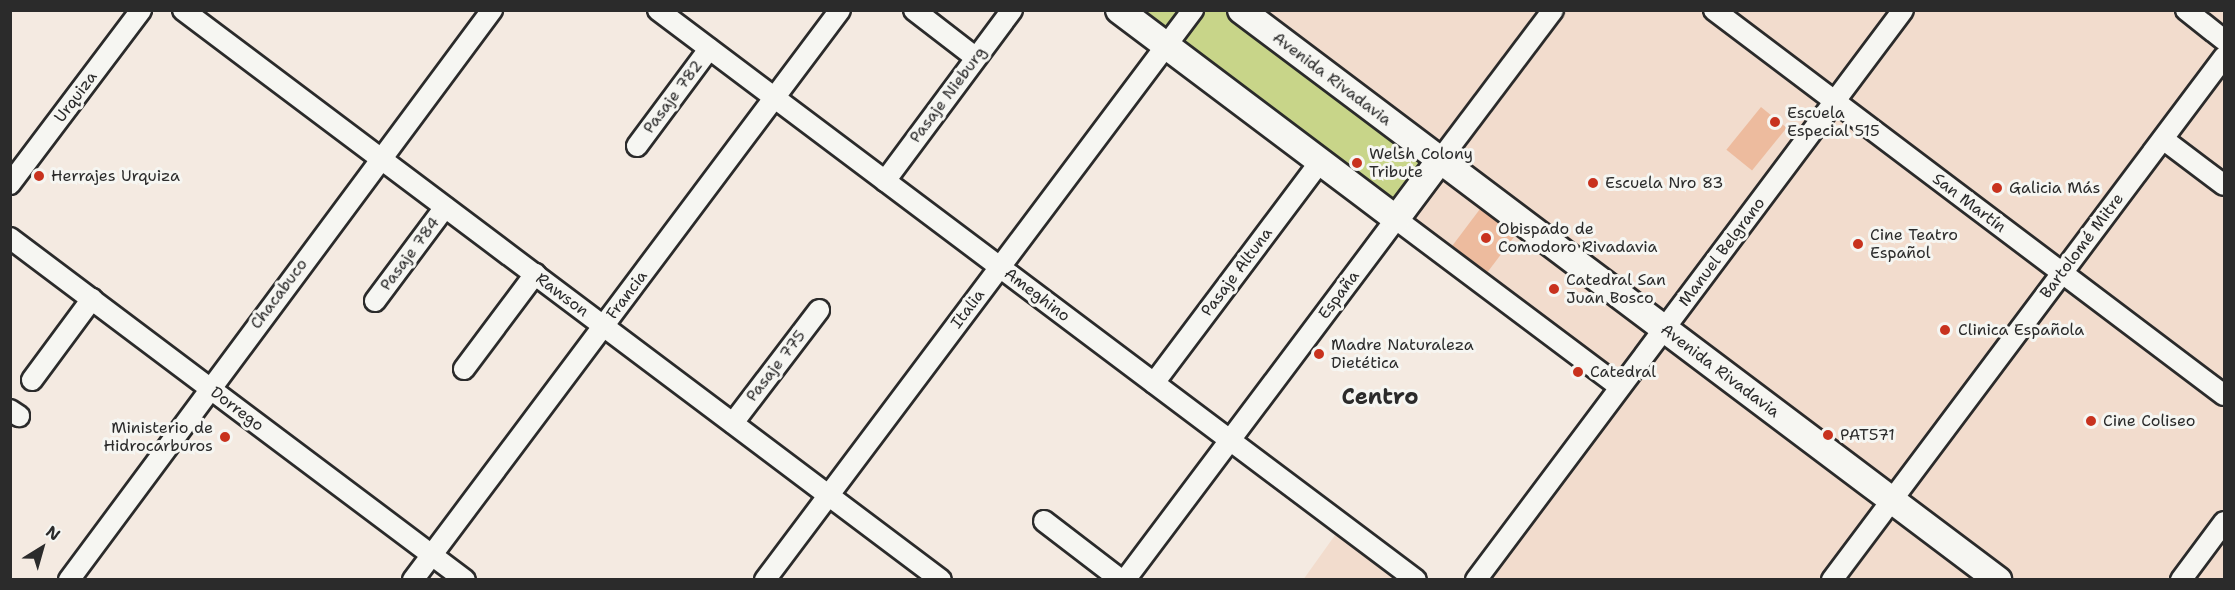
<!DOCTYPE html>
<meta charset="utf-8">
<style>
body{margin:0}
#map{position:relative;width:2235px;height:590px;overflow:hidden;background:#f4eae1;font-family:"Shantell Sans",sans-serif}
div>[style]{position:absolute}
.built>*{inset:0;background:#f2dccd}
.green>*{inset:0;background:#c8d589}
.building>*{inset:0;background:#edbb9e;transform-origin:0 0}
.roads{filter:drop-shadow(2px 0 #2b2b2b) drop-shadow(-2px 0 #2b2b2b) drop-shadow(0 2px #2b2b2b) drop-shadow(0 -2px #2b2b2b)}
.minor>*{height:20px;margin:-10px;padding:0 10px;transform-origin:10px;border-radius:10px;background:#f6f6f2}
.major>*{height:26px;margin:-13px;padding:0 13px;transform-origin:13px;border-radius:13px;background:#f6f6f2}
.dots>*{width:16px;height:16px;translate:-50% -50%;box-sizing:border-box;border:3px solid #f6f6f2;border-radius:50%}
span{translate:-50% -50%;white-space:nowrap;text-align:center;line-height:1.15;-webkit-text-stroke:6px #f6f6f2;paint-order:stroke}
.street-label{font-size:16px;color:#2b2b2b}
.poi-label{font-size:16px;color:#2b2b2b}
.left{translate:0 -50%;text-align:left}
.right{translate:-100% -50%;text-align:right}
.district-label{font-size:22px;color:#2b2b2b;font-weight:700}
.frame{position:absolute;inset:0;border:12px solid #2b2b2b;pointer-events:none}
.north{position:absolute;left:12px;top:518px;width:60px;height:60px;-webkit-text-stroke:4px #f6f6f2;paint-order:stroke;rotate:37deg;font-size:16px;font-weight:700;line-height:24px;text-align:center;color:#2b2b2b}
.north::after{content:'';display:block;margin:auto;width:21px;height:27px;background:#2b2b2b;clip-path:polygon(50% 0,100% 100%,50% 72%,0 100%)}
</style>
<div id="map">
<div class="built">
<div style="clip-path:polygon(1241px 11px,2224px 11px,2224px 579px,1476px 579px,1620px 387px,1396px 219px)"></div>
<div style="clip-path:polygon(1343px 524px,1416px 580px,1303px 580px)"></div>
</div>
<div class="green">
<div style="clip-path:polygon(1119px 11px,1241px 11px,1440px 160px,1396px 219px)"></div>
</div>
<div class="building">
<div style="left:1761px;top:107px;width:33px;height:55px;rotate:39deg"></div>
<div style="left:1480px;top:209px;width:44px;height:46px;rotate:37deg"></div>
</div>
<div class="roads">
<div class="minor">
<div style="left:183px;top:10px;width:948px;rotate:36.94deg"></div>
<div style="left:658px;top:10px;width:948px;rotate:36.94deg"></div>
<div style="left:914px;top:10px;width:78px;rotate:37.7deg"></div>
<div style="left:1714px;top:10px;width:639px;rotate:37.05deg"></div>
<div style="left:2186px;top:10px;width:48px;rotate:38.3deg"></div>
<div style="left:2163px;top:139px;width:76px;rotate:37deg"></div>
<div style="left:637px;top:146px;width:121px;rotate:-53.4deg"></div>
<div style="left:1440px;top:160px;width:188px;rotate:-53deg"></div>
<div style="left:885px;top:181px;width:213px;rotate:-53.4deg"></div>
<div style="left:10px;top:184px;width:218px;rotate:-53deg"></div>
<div style="left:10px;top:238px;width:569px;rotate:36.93deg"></div>
<div style="left:375px;top:301px;width:117px;rotate:-53.3deg"></div>
<div style="left:464px;top:369px;width:119px;rotate:-53.2deg"></div>
<div style="left:32px;top:380px;width:101px;rotate:-53.5deg"></div>
<div style="left:1154px;top:383px;width:276px;rotate:-53.1deg"></div>
<div style="left:10px;top:410px;width:11px;rotate:34deg"></div>
<div style="left:733px;top:423px;width:142px;rotate:-52.7deg"></div>
<div style="left:1044px;top:521px;width:97px;rotate:37.5deg"></div>
<div style="left:69px;top:580px;width:710px;rotate:-53.42deg"></div>
<div style="left:413px;top:580px;width:712px;rotate:-53.16deg"></div>
<div style="left:765px;top:580px;width:713px;rotate:-53.1deg"></div>
<div style="left:1125px;top:580px;width:451px;rotate:-53.1deg"></div>
<div style="left:1396px;top:219px;width:280px;rotate:36.9deg"></div>
<div style="left:1476px;top:580px;width:712px;rotate:-53.16deg"></div>
<div style="left:1832px;top:580px;width:654px;rotate:-53.15deg"></div>
<div style="left:2181px;top:580px;width:72px;rotate:-53.4deg"></div>
</div>
<div class="major">
<div style="left:1119px;top:10px;width:347px;rotate:37deg"></div>
<div style="left:1396px;top:219px;width:74px;rotate:-53.3deg"></div>
<div style="left:1241px;top:10px;width:948px;rotate:36.98deg"></div>
</div>
</div>
<div class="dots">
<div style="left:1775px;top:122px;background:#c8321e"></div>
<div style="left:1357px;top:163px;background:#c8321e"></div>
<div style="left:39px;top:176px;background:#c8321e"></div>
<div style="left:1593px;top:183px;background:#c8321e"></div>
<div style="left:1997px;top:188px;background:#c8321e"></div>
<div style="left:1486px;top:238px;background:#c8321e"></div>
<div style="left:1858px;top:244px;background:#c8321e"></div>
<div style="left:1554px;top:289px;background:#c8321e"></div>
<div style="left:1945px;top:330px;background:#c8321e"></div>
<div style="left:1319px;top:354px;background:#c8321e"></div>
<div style="left:1578px;top:372px;background:#c8321e"></div>
<div style="left:2091px;top:421px;background:#c8321e"></div>
<div style="left:1828px;top:435px;background:#c8321e"></div>
<div style="left:225px;top:437px;background:#c8321e"></div>
</div>
<div class="street-label">
<span style="left:1332px;top:79px;rotate:37deg">Avenida Rivadavia</span>
<span style="left:948px;top:95px;rotate:-53deg">Pasaje Nieburg</span>
<span style="left:76px;top:97px;rotate:-53deg">Urquiza</span>
<span style="left:673px;top:97px;rotate:-53deg">Pasaje 782</span>
<span style="left:1969px;top:203px;rotate:37deg">San Martín</span>
<span style="left:2082px;top:246px;rotate:-53deg">Bartolomé Mitre</span>
<span style="left:1722px;top:252px;rotate:-53deg">Manuel Belgrano</span>
<span style="left:410px;top:254px;rotate:-53deg">Pasaje 784</span>
<span style="left:1237px;top:272px;rotate:-53deg">Pasaje Altuna</span>
<span style="left:279px;top:294px;rotate:-53deg">Chacabuco</span>
<span style="left:562px;top:295px;rotate:37deg">Rawson</span>
<span style="left:627px;top:295px;rotate:-53deg">Francia</span>
<span style="left:1037px;top:295px;rotate:37deg">Ameghino</span>
<span style="left:1339px;top:295px;rotate:-53deg">España</span>
<span style="left:968px;top:309px;rotate:-53deg">Italia</span>
<span style="left:776px;top:366px;rotate:-52deg">Pasaje 775</span>
<span style="left:1720px;top:371px;rotate:37deg">Avenida Rivadavia</span>
<span style="left:237px;top:409px;rotate:37deg">Dorrego</span>
</div>
<div class="poi-label">
<span class="left" style="left:1787px;top:122px">Escuela<br>Especial 515</span>
<span class="left" style="left:1369px;top:163px">Welsh Colony<br>Tribute</span>
<span class="left" style="left:51px;top:176px">Herrajes Urquiza</span>
<span class="left" style="left:1605px;top:183px">Escuela Nro 83</span>
<span class="left" style="left:2009px;top:188px">Galicia Más</span>
<span class="left" style="left:1498px;top:238px">Obispado de<br>Comodoro Rivadavia</span>
<span class="left" style="left:1870px;top:244px">Cine Teatro<br>Español</span>
<span class="left" style="left:1566px;top:289px">Catedral San<br>Juan Bosco</span>
<span class="left" style="left:1958px;top:330px">Clinica Española</span>
<span class="left" style="left:1331px;top:354px">Madre Naturaleza<br>Dietética</span>
<span class="left" style="left:1590px;top:372px">Catedral</span>
<span class="left" style="left:2103px;top:421px">Cine Coliseo</span>
<span class="right" style="left:213px;top:437px">Ministerio de<br>Hidrocarburos</span>
<span class="left" style="left:1840px;top:435px">PAT571</span>
</div>
<div class="district-label">
<span style="left:1380px;top:397px">Centro</span>
</div>
<div class="frame"></div>
<div class="north">N</div>
</div>
